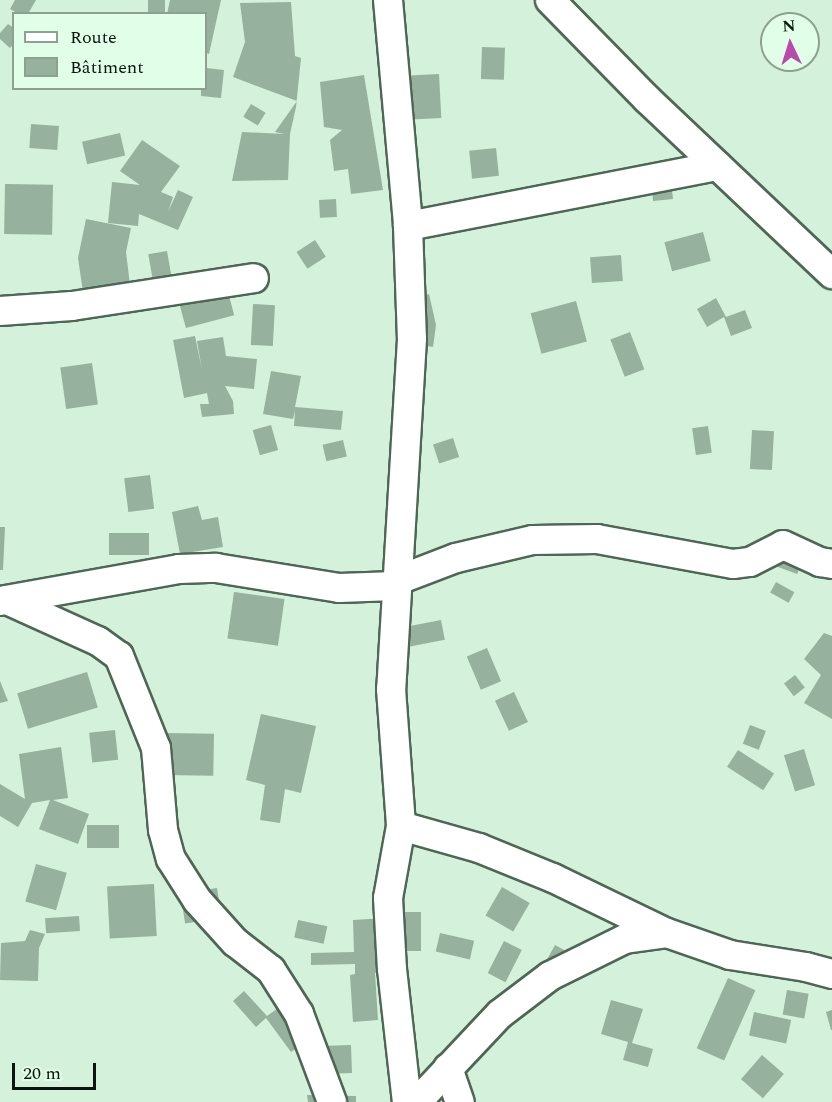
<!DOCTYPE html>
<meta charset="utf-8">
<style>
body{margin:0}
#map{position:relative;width:832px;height:1102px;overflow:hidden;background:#d4f1db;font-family:Spectral,serif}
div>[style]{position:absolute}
.building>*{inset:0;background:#96b19d;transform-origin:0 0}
.roads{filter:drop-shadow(2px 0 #4e6755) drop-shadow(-2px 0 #4e6755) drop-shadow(0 2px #4e6755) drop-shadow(0 -2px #4e6755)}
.minor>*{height:28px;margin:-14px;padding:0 14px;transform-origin:14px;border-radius:14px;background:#fff}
span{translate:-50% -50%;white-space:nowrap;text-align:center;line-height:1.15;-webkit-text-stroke:4.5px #e1fee8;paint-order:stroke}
.legend{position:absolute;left:12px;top:12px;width:195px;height:78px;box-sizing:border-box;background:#e1fee8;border:2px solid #8ca191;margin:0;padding:8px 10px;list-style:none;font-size:18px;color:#0c160f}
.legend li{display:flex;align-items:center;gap:12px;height:30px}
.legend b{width:30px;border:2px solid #8ca191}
.north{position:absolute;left:760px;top:12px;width:60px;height:60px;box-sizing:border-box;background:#e1fee8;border:2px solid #8ca191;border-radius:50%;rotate:356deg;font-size:16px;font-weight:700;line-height:24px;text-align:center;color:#0c160f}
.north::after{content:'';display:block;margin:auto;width:21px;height:27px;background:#b84baa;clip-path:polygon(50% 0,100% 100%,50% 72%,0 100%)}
.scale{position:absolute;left:12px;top:1063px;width:84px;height:27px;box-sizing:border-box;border:3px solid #0c160f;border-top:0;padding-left:8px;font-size:18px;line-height:21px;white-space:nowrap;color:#0c160f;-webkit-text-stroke:4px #e1fee8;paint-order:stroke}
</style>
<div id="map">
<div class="building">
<div style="clip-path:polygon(15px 0,36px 0,28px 14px,19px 14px,10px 9px)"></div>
<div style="left:148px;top:0;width:17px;height:14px"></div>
<div style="clip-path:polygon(170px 0,221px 0,209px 54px,206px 53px,206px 14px,167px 14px)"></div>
<div style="clip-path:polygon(291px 2px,295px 56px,301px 58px,296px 107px,290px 134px,288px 180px,232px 181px,242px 132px,285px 134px,275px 132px,297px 101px,233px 77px,245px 42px,240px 3px)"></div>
<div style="clip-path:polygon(8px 24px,14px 28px,14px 44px,10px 48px,0 39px,0 33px)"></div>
<div style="left:482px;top:47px;width:23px;height:32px;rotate:2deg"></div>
<div style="clip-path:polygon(206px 68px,224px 70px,221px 98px,201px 96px,201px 88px,206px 88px)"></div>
<div style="left:439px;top:74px;width:44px;height:40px;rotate:87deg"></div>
<div style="clip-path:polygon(364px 75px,383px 190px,351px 194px,348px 169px,334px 171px,330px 140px,342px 130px,324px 127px,320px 82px)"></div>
<div style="left:251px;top:104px;width:17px;height:15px;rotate:31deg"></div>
<div style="left:31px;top:124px;width:28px;height:24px;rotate:4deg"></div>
<div style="left:120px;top:133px;width:23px;height:39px;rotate:77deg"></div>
<div style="clip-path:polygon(142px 140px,180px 166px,161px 192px,173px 197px,168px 212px,178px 190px,193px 197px,178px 230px,139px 214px,138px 226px,108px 223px,112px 182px,140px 185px,120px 171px)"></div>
<div style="left:496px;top:148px;width:28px;height:27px;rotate:84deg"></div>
<div style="left:671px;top:180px;width:19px;height:20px;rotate:84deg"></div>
<div style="left:5px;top:184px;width:48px;height:50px;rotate:1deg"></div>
<div style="left:336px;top:199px;width:18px;height:17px;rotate:87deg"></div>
<div style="clip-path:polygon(86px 219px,131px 228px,126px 252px,131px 293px,84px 299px,78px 258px)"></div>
<div style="left:703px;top:232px;width:30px;height:40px;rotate:75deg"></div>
<div style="left:315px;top:240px;width:20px;height:22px;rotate:57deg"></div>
<div style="left:167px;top:251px;width:39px;height:19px;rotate:80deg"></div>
<div style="left:621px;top:255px;width:26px;height:31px;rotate:86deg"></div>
<div style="left:228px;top:292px;width:24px;height:50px;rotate:75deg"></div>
<div style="clip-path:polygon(429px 294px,436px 325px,433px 347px,415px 344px,412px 298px)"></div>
<div style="clip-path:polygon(716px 298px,726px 317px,745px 310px,752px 328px,731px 336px,724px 317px,707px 327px,697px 309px)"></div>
<div style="left:576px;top:301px;width:42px;height:47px;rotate:75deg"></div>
<div style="left:253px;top:304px;width:22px;height:41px;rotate:3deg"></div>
<div style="left:630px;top:332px;width:40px;height:21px;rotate:69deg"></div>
<div style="clip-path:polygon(195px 336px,202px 370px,197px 341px,223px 337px,226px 356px,257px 359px,254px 389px,225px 386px,233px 401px,234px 414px,202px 417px,200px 404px,209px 404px,207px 393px,184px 398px,173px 340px)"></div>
<div style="left:92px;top:363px;width:42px;height:32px;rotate:82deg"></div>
<div style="clip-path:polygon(271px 371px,301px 376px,295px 407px,343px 411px,341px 430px,294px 426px,295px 410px,293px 419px,263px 414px)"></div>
<div style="left:271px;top:425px;width:26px;height:19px;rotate:74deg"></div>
<div style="left:708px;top:426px;width:27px;height:16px;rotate:82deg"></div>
<div style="left:752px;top:430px;width:22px;height:39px;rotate:3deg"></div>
<div style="left:453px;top:438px;width:20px;height:21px;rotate:72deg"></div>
<div style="left:343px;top:440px;width:17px;height:21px;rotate:77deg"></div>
<div style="left:150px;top:475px;width:34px;height:26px;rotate:83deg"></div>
<div style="clip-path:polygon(198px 506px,202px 520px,218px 517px,223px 547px,180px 554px,172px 512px)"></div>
<div style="clip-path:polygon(0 527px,5px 527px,3px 570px,0 570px)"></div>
<div style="left:149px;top:533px;width:22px;height:40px;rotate:90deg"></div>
<div style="left:779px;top:545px;width:27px;height:21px;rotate:20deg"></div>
<div style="left:776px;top:582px;width:21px;height:12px;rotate:29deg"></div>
<div style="left:234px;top:592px;width:51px;height:47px;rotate:8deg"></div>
<div style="left:441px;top:620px;width:20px;height:38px;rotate:79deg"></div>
<div style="clip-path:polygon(824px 633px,832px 636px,832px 719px,804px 703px,821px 675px,804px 659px)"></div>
<div style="left:487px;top:648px;width:36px;height:22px;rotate:67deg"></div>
<div style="left:87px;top:672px;width:37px;height:73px;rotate:73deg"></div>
<div style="left:795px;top:675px;width:16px;height:14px;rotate:52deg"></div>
<div style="clip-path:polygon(0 681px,8px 701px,0 703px)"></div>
<div style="left:514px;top:692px;width:33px;height:21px;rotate:65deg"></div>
<div style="clip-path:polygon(261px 714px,316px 726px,301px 793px,285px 789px,280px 823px,260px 820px,265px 785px,246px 780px)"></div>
<div style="left:750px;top:725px;width:17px;height:20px;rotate:21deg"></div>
<div style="left:115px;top:730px;width:30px;height:26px;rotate:84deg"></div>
<div style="left:166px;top:733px;width:48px;height:42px;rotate:1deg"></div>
<div style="clip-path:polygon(61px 747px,68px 798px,53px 800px,89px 814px,78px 844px,39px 829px,50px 800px,32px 803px,18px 827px,0 816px,0 784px,25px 799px,19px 754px)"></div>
<div style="left:804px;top:749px;width:38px;height:21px;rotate:73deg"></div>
<div style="left:738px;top:750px;width:43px;height:20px;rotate:33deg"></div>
<div style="left:87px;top:825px;width:32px;height:23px"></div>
<div style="left:36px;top:864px;width:32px;height:39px;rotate:16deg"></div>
<div style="left:154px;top:884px;width:52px;height:47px;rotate:87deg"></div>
<div style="left:502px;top:887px;width:32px;height:33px;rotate:30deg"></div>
<div style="left:217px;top:888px;width:30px;height:37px;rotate:81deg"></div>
<div style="left:395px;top:912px;width:26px;height:39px"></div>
<div style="left:79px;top:916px;width:15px;height:34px;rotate:86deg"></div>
<div style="clip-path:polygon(385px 918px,387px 973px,375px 973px,378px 1020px,353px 1022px,350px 975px,355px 974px,355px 964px,311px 965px,311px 953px,354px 952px,353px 920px)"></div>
<div style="left:298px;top:920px;width:30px;height:18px;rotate:12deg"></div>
<div style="clip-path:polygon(30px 930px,45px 934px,39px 948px,38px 981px,0 980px,1px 943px,25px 941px)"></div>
<div style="left:440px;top:933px;width:35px;height:19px;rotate:13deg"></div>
<div style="left:504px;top:941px;width:20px;height:36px;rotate:27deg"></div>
<div style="clip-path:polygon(555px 945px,573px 955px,539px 974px)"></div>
<div style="left:728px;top:978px;width:30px;height:77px;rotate:24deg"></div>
<div style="left:787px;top:990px;width:22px;height:25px;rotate:10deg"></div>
<div style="clip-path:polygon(244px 991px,267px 1016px,295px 996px,321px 1031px,291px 1052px,266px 1018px,256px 1027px,233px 1001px)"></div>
<div style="clip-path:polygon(611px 1000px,643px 1009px,632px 1043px,653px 1049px,648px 1067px,623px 1060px,628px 1042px,601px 1034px)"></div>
<div style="clip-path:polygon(832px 1010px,832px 1030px,831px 1030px,826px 1012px)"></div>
<div style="left:754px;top:1012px;width:38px;height:24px;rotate:12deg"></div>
<div style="left:351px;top:1045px;width:28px;height:46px;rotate:88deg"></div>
<div style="left:762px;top:1055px;width:29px;height:32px;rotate:41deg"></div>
<div style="clip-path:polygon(307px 1095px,356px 1096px,356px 1102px,308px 1102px)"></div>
</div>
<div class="roads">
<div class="minor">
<div style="left:388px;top:0;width:227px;rotate:84.9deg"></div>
<div style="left:408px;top:226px;width:113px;rotate:88deg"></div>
<div style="left:412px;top:339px;width:351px;rotate:93.4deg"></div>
<div style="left:391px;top:689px;width:137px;rotate:85.8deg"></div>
<div style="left:401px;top:826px;width:73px;rotate:100.2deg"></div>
<div style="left:388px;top:898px;width:71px;rotate:86.8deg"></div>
<div style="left:392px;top:969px;width:134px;rotate:83.6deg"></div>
<div style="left:550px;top:0;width:139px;rotate:45.6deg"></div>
<div style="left:647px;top:99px;width:255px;rotate:43.4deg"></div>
<div style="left:408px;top:226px;width:315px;rotate:-11deg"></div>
<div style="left:0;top:311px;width:72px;rotate:-4deg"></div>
<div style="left:72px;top:306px;width:184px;rotate:-8.7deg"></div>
<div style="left:7px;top:600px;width:100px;rotate:24.3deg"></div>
<div style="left:98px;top:641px;width:26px;rotate:36deg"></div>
<div style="left:119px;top:656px;width:99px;rotate:68.1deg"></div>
<div style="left:156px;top:748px;width:82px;rotate:85.1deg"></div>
<div style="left:163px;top:830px;width:30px;rotate:75deg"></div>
<div style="left:171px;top:859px;width:49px;rotate:57.6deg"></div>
<div style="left:197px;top:900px;width:57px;rotate:47.9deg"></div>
<div style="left:235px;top:942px;width:46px;rotate:37.9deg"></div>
<div style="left:271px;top:970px;width:52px;rotate:57.5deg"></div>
<div style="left:299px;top:1014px;width:94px;rotate:69.4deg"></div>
<div style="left:0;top:601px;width:182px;rotate:-10.1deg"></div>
<div style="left:179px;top:569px;width:37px;rotate:-2deg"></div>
<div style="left:216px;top:568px;width:125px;rotate:9.2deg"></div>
<div style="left:339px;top:588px;width:56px;rotate:-2deg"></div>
<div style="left:395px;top:586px;width:9px;rotate:-49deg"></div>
<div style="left:401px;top:579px;width:59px;rotate:-20.9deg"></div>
<div style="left:456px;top:558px;width:79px;rotate:-13.2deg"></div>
<div style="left:533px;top:540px;width:64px;rotate:-0.9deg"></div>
<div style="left:597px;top:539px;width:138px;rotate:10.4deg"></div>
<div style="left:733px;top:564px;width:17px;rotate:-7deg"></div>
<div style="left:750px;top:562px;width:37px;rotate:-27deg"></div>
<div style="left:783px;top:545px;width:41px;rotate:24.7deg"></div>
<div style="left:820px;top:562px;width:12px;rotate:9deg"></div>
<div style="left:401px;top:826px;width:81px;rotate:15.8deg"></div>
<div style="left:479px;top:848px;width:80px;rotate:22.1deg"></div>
<div style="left:553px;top:878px;width:127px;rotate:25.8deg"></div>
<div style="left:667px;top:933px;width:67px;rotate:19.2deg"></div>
<div style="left:730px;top:955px;width:77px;rotate:9deg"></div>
<div style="left:806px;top:967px;width:27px;rotate:15deg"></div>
<div style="left:448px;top:1068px;width:36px;rotate:71deg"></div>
<div style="left:417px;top:1102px;width:121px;rotate:-46.7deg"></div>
<div style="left:500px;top:1014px;width:63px;rotate:-37.2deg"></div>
<div style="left:550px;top:976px;width:84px;rotate:-26.3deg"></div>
<div style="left:625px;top:939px;width:42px;rotate:-8.1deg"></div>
</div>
</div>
<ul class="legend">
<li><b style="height:8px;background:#fff"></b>Route</li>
<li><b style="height:16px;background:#96b19d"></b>Bâtiment</li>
</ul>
<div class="north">N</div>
<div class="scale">20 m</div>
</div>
